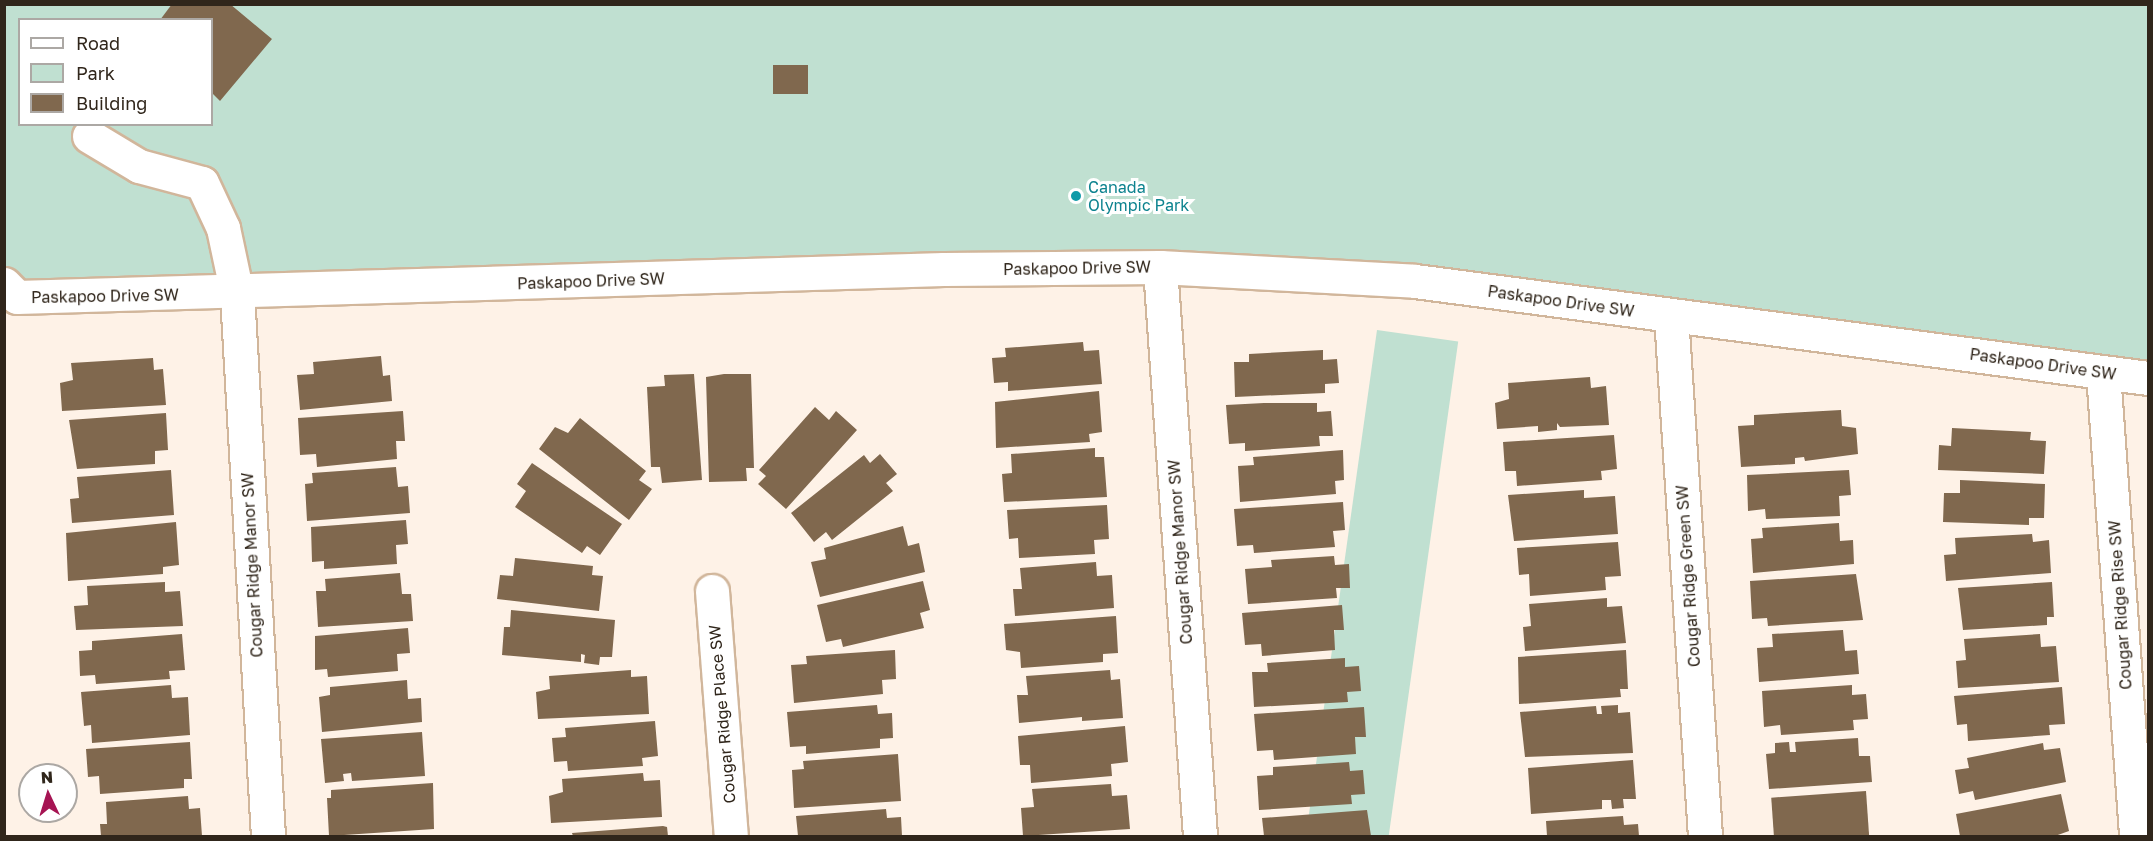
<!DOCTYPE html>
<style>
body{margin:0}
#map{position:relative;width:2153px;height:841px;overflow:hidden;background:#fef2e7;font-family:"Golos Text",sans-serif}
div>[style]{position:absolute}
.green>*{inset:0;background:#c0e0d1;transform-origin:0 0}
.building>*{inset:0;background:#80684e;transform-origin:0 0}
.roads{filter:drop-shadow(2px 0 #d1b69b) drop-shadow(-2px 0 #d1b69b) drop-shadow(0 2px #d1b69b) drop-shadow(0 -2px #d1b69b)}
.minor>*{height:33px;margin:-16.5px;padding:0 16.5px;transform-origin:16.5px;border-radius:16.5px;background:#fff}
.dots>*{width:16px;height:16px;translate:-50% -50%;box-sizing:border-box;border:3px solid #fff;border-radius:50%}
span{translate:-50% -50%;white-space:nowrap;text-align:center;line-height:1.15;-webkit-text-stroke:6px #fff;paint-order:stroke}
.culture-label{font-size:16px;color:#0d838f}
.left{translate:0 -50%;text-align:left}
.street-label{font-size:16px;color:#30261b}
.frame{position:absolute;inset:0;border:6px solid #30261b;pointer-events:none}
.legend{position:absolute;left:18px;top:18px;width:195px;height:108px;box-sizing:border-box;background:#fff;border:2px solid #aca8a4;margin:0;padding:8px 10px;list-style:none;font-size:18px;color:#30261b}
.legend li{display:flex;align-items:center;gap:12px;height:30px}
.legend b{width:30px;border:2px solid #aca8a4}
.north{position:absolute;left:18px;top:763px;width:60px;height:60px;box-sizing:border-box;background:#fff;border:2px solid #aca8a4;border-radius:50%;rotate:356deg;font-size:16px;font-weight:700;line-height:24px;text-align:center;color:#30261b}
.north::after{content:'';display:block;margin:auto;width:21px;height:27px;background:#a61453;clip-path:polygon(50% 0,100% 100%,50% 72%,0 100%)}
</style>
<div id="map">
<div class="green">
<div style="clip-path:polygon(evenodd,4px 5px,2148px 5px,2148px 378px,1160px 267px,5px 299px,4px 5px,20px 20px,212px 20px,212px 124px,20px 124px,20px 20px)"></div>
<div style="left:1377px;top:330px;width:82px;height:507px;rotate:8deg"></div>
</div>
<div class="building">
<div style="clip-path:polygon(172px 4px,230px 4px,272px 39px,220px 101px,212px 93px,212px 20px,160px 20px)"></div>
<div style="left:808px;top:65px;width:29px;height:35px;rotate:90deg"></div>
<div style="clip-path:polygon(1083px 342px,1084px 351px,1099px 350px,1102px 384px,1008px 391px,1008px 382px,994px 383px,992px 358px,1006px 357px,1005px 348px)"></div>
<div style="clip-path:polygon(1323px 350px,1323px 360px,1337px 359px,1339px 383px,1325px 384px,1325px 393px,1235px 397px,1234px 362px,1249px 362px,1249px 354px)"></div>
<div style="clip-path:polygon(381px 356px,383px 376px,390px 375px,392px 401px,300px 410px,297px 375px,314px 374px,313px 362px)"></div>
<div style="clip-path:polygon(153px 358px,154px 370px,163px 369px,166px 405px,62px 411px,60px 383px,73px 380px,71px 363px)"></div>
<div style="clip-path:polygon(694px 374px,702px 480px,662px 483px,660px 467px,651px 467px,647px 387px,665px 386px,664px 375px)"></div>
<div style="clip-path:polygon(724px 374px,751px 374px,754px 468px,746px 468px,747px 481px,709px 482px,706px 377px)"></div>
<div style="clip-path:polygon(1590px 377px,1591px 388px,1606px 386px,1609px 425px,1560px 427px,1557px 423px,1557px 430px,1538px 432px,1538px 426px,1497px 429px,1495px 403px,1509px 399px,1508px 383px)"></div>
<div style="clip-path:polygon(1099px 391px,1102px 432px,1089px 434px,1090px 442px,996px 448px,995px 402px)"></div>
<div style="clip-path:polygon(1264px 403px,1317px 403px,1317px 412px,1331px 411px,1333px 436px,1319px 436px,1320px 446px,1245px 451px,1245px 443px,1229px 444px,1226px 405px)"></div>
<div style="clip-path:polygon(815px 407px,829px 420px,836px 411px,857px 430px,786px 509px,758px 484px,766px 476px,759px 470px)"></div>
<div style="clip-path:polygon(1841px 410px,1842px 426px,1856px 428px,1858px 454px,1805px 461px,1804px 457px,1795px 458px,1795px 464px,1741px 467px,1738px 426px,1754px 425px,1754px 415px)"></div>
<div style="clip-path:polygon(403px 411px,405px 441px,396px 441px,397px 459px,317px 467px,316px 454px,300px 455px,298px 418px)"></div>
<div style="clip-path:polygon(166px 413px,168px 450px,155px 451px,155px 464px,77px 469px,69px 420px)"></div>
<div style="clip-path:polygon(580px 418px,646px 471px,639px 480px,652px 489px,629px 520px,539px 449px,555px 427px,568px 433px)"></div>
<div style="clip-path:polygon(1952px 428px,2031px 432px,2030px 440px,2046px 441px,2044px 474px,1938px 470px,1939px 445px,1951px 446px)"></div>
<div style="clip-path:polygon(1614px 435px,1617px 469px,1601px 471px,1602px 480px,1517px 486px,1516px 471px,1505px 471px,1503px 442px)"></div>
<div style="clip-path:polygon(1095px 448px,1095px 457px,1104px 457px,1107px 497px,1004px 502px,1002px 474px,1012px 473px,1011px 454px)"></div>
<div style="clip-path:polygon(1343px 450px,1344px 480px,1335px 481px,1336px 494px,1240px 502px,1238px 466px,1254px 465px,1253px 457px)"></div>
<div style="clip-path:polygon(880px 454px,897px 474px,886px 483px,893px 491px,832px 540px,826px 532px,814px 542px,791px 513px,864px 455px,870px 463px)"></div>
<div style="clip-path:polygon(532px 463px,622px 524px,600px 555px,587px 546px,582px 553px,515px 507px,526px 491px,517px 484px)"></div>
<div style="clip-path:polygon(396px 467px,398px 487px,408px 486px,410px 513px,307px 521px,305px 484px,313px 483px,312px 473px)"></div>
<div style="clip-path:polygon(171px 470px,174px 515px,72px 523px,70px 499px,79px 498px,77px 477px)"></div>
<div style="clip-path:polygon(1849px 470px,1851px 495px,1839px 496px,1840px 516px,1766px 519px,1765px 509px,1748px 511px,1747px 475px)"></div>
<div style="clip-path:polygon(1960px 480px,2045px 484px,2044px 518px,2029px 518px,2029px 525px,1943px 522px,1944px 493px,1960px 493px)"></div>
<div style="clip-path:polygon(1584px 490px,1584px 498px,1615px 496px,1618px 534px,1514px 541px,1508px 495px)"></div>
<div style="clip-path:polygon(1343px 502px,1345px 530px,1333px 531px,1335px 547px,1254px 553px,1253px 545px,1237px 546px,1234px 509px)"></div>
<div style="clip-path:polygon(1107px 505px,1109px 539px,1094px 540px,1095px 554px,1019px 558px,1018px 538px,1009px 539px,1007px 510px)"></div>
<div style="clip-path:polygon(406px 520px,408px 544px,396px 545px,397px 564px,324px 569px,324px 561px,312px 562px,311px 527px)"></div>
<div style="clip-path:polygon(176px 522px,179px 565px,163px 567px,163px 574px,68px 581px,66px 533px)"></div>
<div style="clip-path:polygon(1839px 523px,1840px 541px,1853px 540px,1854px 564px,1753px 573px,1751px 539px,1763px 538px,1762px 528px)"></div>
<div style="clip-path:polygon(903px 526px,908px 546px,919px 543px,925px 572px,820px 597px,811px 562px,826px 559px,824px 548px)"></div>
<div style="clip-path:polygon(2032px 534px,2033px 542px,2049px 540px,2051px 573px,1946px 581px,1944px 555px,1956px 554px,1955px 538px)"></div>
<div style="clip-path:polygon(1618px 542px,1621px 576px,1605px 577px,1606px 590px,1530px 596px,1529px 574px,1519px 575px,1517px 548px)"></div>
<div style="clip-path:polygon(1334px 556px,1335px 565px,1349px 564px,1350px 588px,1336px 588px,1337px 598px,1248px 604px,1245px 569px,1272px 567px,1271px 560px)"></div>
<div style="clip-path:polygon(515px 558px,593px 566px,592px 575px,603px 576px,599px 611px,497px 599px,500px 575px,513px 576px)"></div>
<div style="clip-path:polygon(1096px 562px,1097px 576px,1112px 575px,1114px 608px,1015px 616px,1013px 589px,1022px 589px,1020px 568px)"></div>
<div style="clip-path:polygon(400px 573px,402px 594px,411px 594px,413px 621px,318px 627px,316px 591px,326px 591px,325px 579px)"></div>
<div style="clip-path:polygon(1856px 574px,1863px 620px,1768px 626px,1767px 618px,1752px 619px,1750px 581px)"></div>
<div style="clip-path:polygon(923px 581px,930px 610px,920px 613px,924px 628px,843px 647px,841px 639px,826px 642px,817px 605px)"></div>
<div style="clip-path:polygon(165px 582px,165px 592px,180px 591px,183px 626px,76px 630px,74px 606px,88px 605px,87px 586px)"></div>
<div style="clip-path:polygon(2052px 582px,2054px 617px,2047px 617px,2047px 625px,1963px 630px,1958px 588px)"></div>
<div style="clip-path:polygon(1607px 598px,1607px 607px,1622px 606px,1626px 643px,1525px 651px,1523px 627px,1531px 626px,1529px 604px)"></div>
<div style="clip-path:polygon(1342px 605px,1344px 630px,1334px 630px,1335px 650px,1262px 656px,1261px 644px,1245px 645px,1242px 613px)"></div>
<div style="clip-path:polygon(511px 610px,615px 620px,612px 657px,600px 657px,599px 665px,584px 663px,585px 655px,581px 654px,581px 662px,502px 655px,504px 627px,510px 627px)"></div>
<div style="clip-path:polygon(1116px 616px,1118px 653px,1103px 654px,1103px 662px,1021px 668px,1020px 652px,1006px 650px,1004px 624px)"></div>
<div style="clip-path:polygon(408px 628px,410px 653px,397px 654px,398px 671px,328px 677px,327px 669px,315px 670px,315px 636px)"></div>
<div style="clip-path:polygon(1843px 630px,1845px 651px,1857px 650px,1859px 674px,1759px 682px,1757px 648px,1773px 647px,1772px 634px)"></div>
<div style="clip-path:polygon(182px 634px,185px 670px,169px 671px,170px 679px,96px 684px,95px 675px,80px 676px,79px 651px,92px 650px,92px 641px)"></div>
<div style="clip-path:polygon(2040px 634px,2041px 647px,2056px 646px,2059px 682px,1958px 688px,1956px 661px,1966px 660px,1964px 639px)"></div>
<div style="clip-path:polygon(895px 650px,896px 679px,882px 680px,883px 694px,794px 703px,791px 665px,807px 664px,806px 656px)"></div>
<div style="clip-path:polygon(1626px 650px,1628px 689px,1620px 689px,1621px 697px,1519px 704px,1518px 657px)"></div>
<div style="clip-path:polygon(1345px 658px,1345px 667px,1359px 666px,1361px 691px,1347px 692px,1348px 702px,1254px 707px,1252px 672px,1268px 672px,1267px 663px)"></div>
<div style="clip-path:polygon(631px 670px,631px 677px,647px 676px,649px 714px,538px 719px,536px 692px,550px 689px,549px 676px)"></div>
<div style="clip-path:polygon(1110px 670px,1111px 680px,1120px 679px,1123px 718px,1082px 721px,1082px 717px,1019px 723px,1017px 695px,1028px 695px,1026px 676px)"></div>
<div style="clip-path:polygon(407px 680px,408px 699px,421px 698px,422px 722px,322px 732px,319px 697px,330px 695px,330px 687px)"></div>
<div style="clip-path:polygon(171px 685px,172px 698px,188px 697px,190px 735px,92px 743px,91px 725px,84px 726px,81px 692px)"></div>
<div style="clip-path:polygon(1852px 685px,1852px 695px,1866px 694px,1868px 719px,1853px 720px,1854px 730px,1781px 735px,1780px 725px,1764px 727px,1762px 691px)"></div>
<div style="clip-path:polygon(2062px 687px,2065px 724px,2049px 725px,2050px 735px,1968px 741px,1967px 724px,1957px 725px,1954px 696px)"></div>
<div style="clip-path:polygon(877px 705px,878px 714px,892px 713px,893px 738px,880px 739px,880px 748px,806px 754px,806px 746px,790px 747px,787px 712px)"></div>
<div style="clip-path:polygon(1618px 705px,1618px 713px,1630px 712px,1633px 753px,1525px 757px,1520px 712px,1596px 706px,1597px 714px,1602px 714px,1601px 706px)"></div>
<div style="clip-path:polygon(1364px 707px,1366px 737px,1355px 737px,1356px 754px,1274px 760px,1273px 750px,1257px 751px,1254px 714px)"></div>
<div style="clip-path:polygon(655px 721px,658px 756px,642px 758px,643px 766px,568px 771px,567px 761px,554px 762px,552px 738px,566px 737px,565px 728px)"></div>
<div style="clip-path:polygon(1125px 726px,1128px 762px,1111px 764px,1112px 776px,1031px 783px,1030px 765px,1020px 765px,1018px 736px)"></div>
<div style="clip-path:polygon(422px 732px,425px 776px,352px 781px,351px 773px,343px 774px,344px 781px,325px 783px,321px 739px)"></div>
<div style="clip-path:polygon(1858px 738px,1859px 756px,1870px 756px,1872px 782px,1769px 789px,1766px 754px,1775px 753px,1775px 743px,1789px 742px,1790px 752px,1796px 752px,1795px 742px)"></div>
<div style="clip-path:polygon(190px 742px,192px 779px,184px 779px,184px 788px,100px 794px,99px 776px,88px 777px,86px 749px)"></div>
<div style="clip-path:polygon(2043px 743px,2044px 750px,2060px 748px,2066px 782px,1975px 800px,1973px 791px,1959px 794px,1955px 770px,1969px 768px,1967px 758px)"></div>
<div style="clip-path:polygon(898px 754px,901px 801px,794px 808px,792px 770px,804px 769px,803px 761px)"></div>
<div style="clip-path:polygon(1633px 760px,1636px 799px,1623px 799px,1624px 808px,1612px 809px,1611px 800px,1602px 800px,1602px 809px,1531px 814px,1528px 768px)"></div>
<div style="clip-path:polygon(1349px 762px,1350px 771px,1363px 770px,1365px 794px,1351px 795px,1352px 804px,1259px 810px,1257px 776px,1273px 775px,1273px 767px)"></div>
<div style="clip-path:polygon(643px 773px,644px 781px,660px 780px,662px 817px,551px 823px,549px 796px,563px 792px,562px 779px)"></div>
<div style="clip-path:polygon(433px 783px,434px 829px,329px 836px,327px 798px,331px 798px,331px 790px)"></div>
<div style="clip-path:polygon(1111px 784px,1112px 796px,1127px 795px,1130px 829px,1023px 836px,1021px 808px,1034px 807px,1032px 789px)"></div>
<div style="left:1866px;top:791px;width:45px;height:95px;rotate:86deg"></div>
<div style="clip-path:polygon(2061px 794px,2069px 831px,2055px 836px,1960px 836px,1956px 814px)"></div>
<div style="clip-path:polygon(188px 796px,189px 809px,200px 808px,202px 836px,101px 836px,100px 824px,107px 824px,106px 802px)"></div>
<div style="clip-path:polygon(886px 809px,887px 818px,901px 817px,902px 836px,798px 836px,796px 816px)"></div>
<div style="clip-path:polygon(1367px 810px,1371px 836px,1264px 836px,1262px 818px)"></div>
<div style="clip-path:polygon(1623px 816px,1624px 825px,1638px 824px,1639px 836px,1547px 836px,1546px 821px)"></div>
<div style="clip-path:polygon(663px 826px,667px 827px,668px 836px,573px 836px,572px 833px)"></div>
</div>
<div class="roads">
<div class="minor">
<div style="left:89px;top:136px;width:58px;rotate:31deg"></div>
<div style="left:139px;top:166px;width:65px;rotate:15.1deg"></div>
<div style="left:202px;top:183px;width:50px;rotate:65deg"></div>
<div style="left:223px;top:228px;width:67px;rotate:78deg"></div>
<div style="left:237px;top:294px;width:543px;rotate:86.73deg"></div>
<div style="left:1160px;top:267px;width:570px;rotate:85.98deg"></div>
<div style="left:4px;top:284px;width:18px;rotate:45deg"></div>
<div style="left:17px;top:297px;width:927px;rotate:-1.73deg"></div>
<div style="left:944px;top:269px;width:216px;rotate:-0.5deg"></div>
<div style="left:1160px;top:267px;width:255px;rotate:3.1deg"></div>
<div style="left:1415px;top:281px;width:739px;rotate:7.54deg"></div>
<div style="left:1671px;top:316px;width:521px;rotate:86.26deg"></div>
<div style="left:2103px;top:373px;width:464px;rotate:85.9deg"></div>
<div style="left:712px;top:591px;width:246px;rotate:85.6deg"></div>
</div>
</div>
<div class="dots">
<div style="left:1076px;top:196px;background:#0f9aa8"></div>
</div>
<div class="culture-label">
<span class="left" style="left:1088px;top:196px">Canada<br>Olympic Park</span>
</div>
<div class="street-label">
<span style="left:1077px;top:268px;rotate:-1deg">Paskapoo Drive SW</span>
<span style="left:591px;top:281px;rotate:-2deg">Paskapoo Drive SW</span>
<span style="left:105px;top:296px;rotate:-1deg">Paskapoo Drive SW</span>
<span style="left:1561px;top:301px;rotate:8deg">Paskapoo Drive SW</span>
<span style="left:2043px;top:364px;rotate:8deg">Paskapoo Drive SW</span>
<span style="left:1180px;top:552px;rotate:-94deg">Cougar Ridge Manor SW</span>
<span style="left:252px;top:565px;rotate:-93deg">Cougar Ridge Manor SW</span>
<span style="left:1688px;top:576px;rotate:-94deg">Cougar Ridge Green SW</span>
<span style="left:2120px;top:605px;rotate:-94deg">Cougar Ridge Rise SW</span>
<span style="left:722px;top:714px;rotate:-95deg">Cougar Ridge Place SW</span>
</div>
<div class="frame"></div>
<ul class="legend">
<li><b style="height:8px;background:#fff"></b>Road</li>
<li><b style="height:16px;background:#c0e0d1"></b>Park</li>
<li><b style="height:16px;background:#80684e"></b>Building</li>
</ul>
<div class="north">N</div>
</div>
